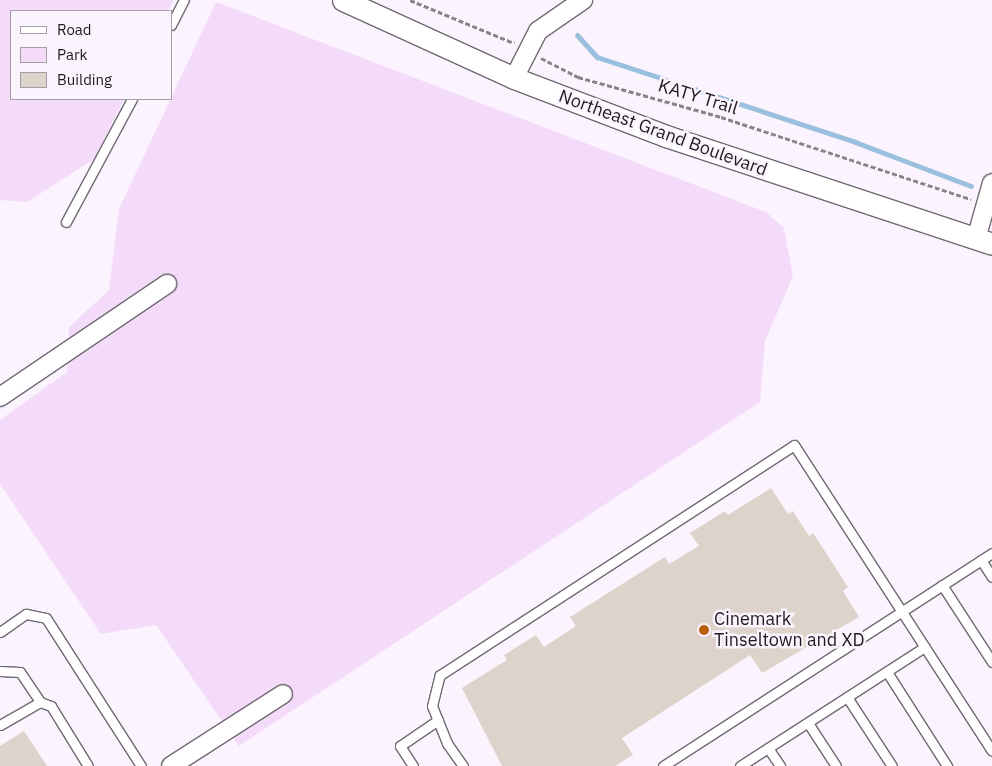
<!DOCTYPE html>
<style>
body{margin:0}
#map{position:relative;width:992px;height:766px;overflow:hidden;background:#fbf3fd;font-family:"IBM Plex Sans",sans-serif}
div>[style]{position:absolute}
.green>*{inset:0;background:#f5dbfa}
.stream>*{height:5px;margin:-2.5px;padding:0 2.5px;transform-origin:2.5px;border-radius:2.5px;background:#9ac0dd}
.building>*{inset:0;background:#ddd3cb}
.path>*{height:3px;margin-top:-1.5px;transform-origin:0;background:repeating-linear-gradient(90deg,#89848a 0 5px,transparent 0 7.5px)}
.roads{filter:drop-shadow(1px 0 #706972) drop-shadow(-1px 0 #706972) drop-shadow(0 1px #706972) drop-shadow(0 -1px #706972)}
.service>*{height:9px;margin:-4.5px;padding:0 4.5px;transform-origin:4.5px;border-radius:4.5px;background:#fff}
.minor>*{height:18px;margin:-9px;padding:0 9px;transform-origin:9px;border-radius:9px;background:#fff}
.tertiary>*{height:21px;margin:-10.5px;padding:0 10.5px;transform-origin:10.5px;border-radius:10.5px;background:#fff}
.dots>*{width:14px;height:14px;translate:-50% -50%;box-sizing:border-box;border:2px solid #fbf3fd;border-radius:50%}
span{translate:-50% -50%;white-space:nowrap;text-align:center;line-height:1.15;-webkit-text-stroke:5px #fbf3fd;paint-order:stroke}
.street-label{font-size:18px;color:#1e1b1e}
.poi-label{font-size:18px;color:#1e1b1e}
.left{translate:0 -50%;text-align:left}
.legend{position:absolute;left:10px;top:10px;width:162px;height:90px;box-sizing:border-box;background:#fbf3fd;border:1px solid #a39da4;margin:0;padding:6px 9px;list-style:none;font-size:15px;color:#1e1b1e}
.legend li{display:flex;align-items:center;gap:10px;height:25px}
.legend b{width:25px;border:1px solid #a39da4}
</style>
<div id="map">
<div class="green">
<div style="clip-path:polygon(0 0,174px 0,168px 11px,11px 11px,11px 99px,124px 99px,94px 159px,27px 202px,0 200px)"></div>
<div style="clip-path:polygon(216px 2px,766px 212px,784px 228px,793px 276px,765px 341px,760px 402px,239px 746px,156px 625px,101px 634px,0 484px,0 420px,67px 372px,69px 327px,109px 290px,119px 209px)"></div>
</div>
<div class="stream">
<div style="left:577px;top:35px;width:30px;rotate:48deg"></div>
<div style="left:597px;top:57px;width:272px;rotate:18.2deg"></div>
<div style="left:855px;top:142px;width:124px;rotate:20.8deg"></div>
</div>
<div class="building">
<div style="clip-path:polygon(771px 488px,788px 514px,793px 511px,809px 536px,813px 533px,848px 587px,843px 591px,859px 617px,762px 673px,750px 655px,622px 738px,633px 755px,615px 766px,502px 766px,462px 688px,507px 660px,504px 655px,536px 635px,544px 647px,576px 626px,570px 617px,665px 557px,669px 564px,699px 546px,690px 533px,725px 511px,728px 515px)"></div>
<div style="clip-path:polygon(24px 731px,47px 766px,0 766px,0 746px)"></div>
</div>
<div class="path">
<div style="left:410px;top:0;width:113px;rotate:22.5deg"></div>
<div style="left:541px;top:58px;width:42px;rotate:27.2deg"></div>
<div style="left:578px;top:77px;width:148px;rotate:15.6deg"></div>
<div style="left:721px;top:117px;width:263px;rotate:18.2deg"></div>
</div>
<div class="roads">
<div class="service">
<div style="left:171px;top:25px;width:28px;rotate:-63deg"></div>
<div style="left:66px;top:222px;width:140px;rotate:-61.8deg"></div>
<div style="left:981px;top:560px;width:20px;rotate:57deg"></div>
<div style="left:942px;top:585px;width:92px;rotate:57deg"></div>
<div style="left:0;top:632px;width:32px;rotate:-35deg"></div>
<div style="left:26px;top:614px;width:20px;rotate:11deg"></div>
<div style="left:46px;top:618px;width:176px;rotate:57.3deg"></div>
<div style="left:0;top:671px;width:20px;rotate:3deg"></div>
<div style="left:20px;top:672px;width:36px;rotate:56deg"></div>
<div style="left:887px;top:672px;width:112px;rotate:57.4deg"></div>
<div style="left:847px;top:697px;width:82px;rotate:56.9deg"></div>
<div style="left:808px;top:723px;width:51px;rotate:56.9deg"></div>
<div style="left:0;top:725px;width:46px;rotate:-29.9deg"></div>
<div style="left:40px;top:702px;width:12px;rotate:20deg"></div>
<div style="left:51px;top:706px;width:70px;rotate:58.3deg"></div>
<div style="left:768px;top:748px;width:22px;rotate:56deg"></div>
<div style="left:413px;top:766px;width:24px;rotate:-123deg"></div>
<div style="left:400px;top:746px;width:46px;rotate:-34.4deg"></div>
<div style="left:463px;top:766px;width:28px;rotate:-125deg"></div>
<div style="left:447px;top:743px;width:40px;rotate:-112deg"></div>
<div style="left:432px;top:706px;width:32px;rotate:-76deg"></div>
<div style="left:440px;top:675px;width:422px;rotate:-33deg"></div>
<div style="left:794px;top:445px;width:364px;rotate:57.1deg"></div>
<div style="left:663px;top:766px;width:392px;rotate:-32.9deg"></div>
<div style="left:740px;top:766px;width:220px;rotate:-32.8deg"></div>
</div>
<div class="minor">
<div style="left:514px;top:78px;width:53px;rotate:-62.9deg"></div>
<div style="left:538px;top:31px;width:55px;rotate:-34.6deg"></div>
<div style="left:976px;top:239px;width:58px;rotate:-74.1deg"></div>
<div style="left:0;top:397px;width:202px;rotate:-34.1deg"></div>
<div style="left:171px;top:766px;width:133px;rotate:-32.7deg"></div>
</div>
<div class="tertiary">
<div style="left:343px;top:0;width:188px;rotate:24.5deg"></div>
<div style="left:514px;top:78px;width:163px;rotate:20.9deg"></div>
<div style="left:666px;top:136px;width:343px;rotate:18.3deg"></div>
</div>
</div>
<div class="dots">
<div style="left:704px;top:630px;background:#ba5d0a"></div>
</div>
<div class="street-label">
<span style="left:698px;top:97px;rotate:17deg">KATY Trail</span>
<span style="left:663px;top:133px;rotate:20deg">Northeast Grand Boulevard</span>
</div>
<div class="poi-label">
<span class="left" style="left:714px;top:630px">Cinemark<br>Tinseltown and XD</span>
</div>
<ul class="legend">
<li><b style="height:6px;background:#fff"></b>Road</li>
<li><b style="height:14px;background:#f5dbfa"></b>Park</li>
<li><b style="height:14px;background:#ddd3cb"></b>Building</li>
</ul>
</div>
